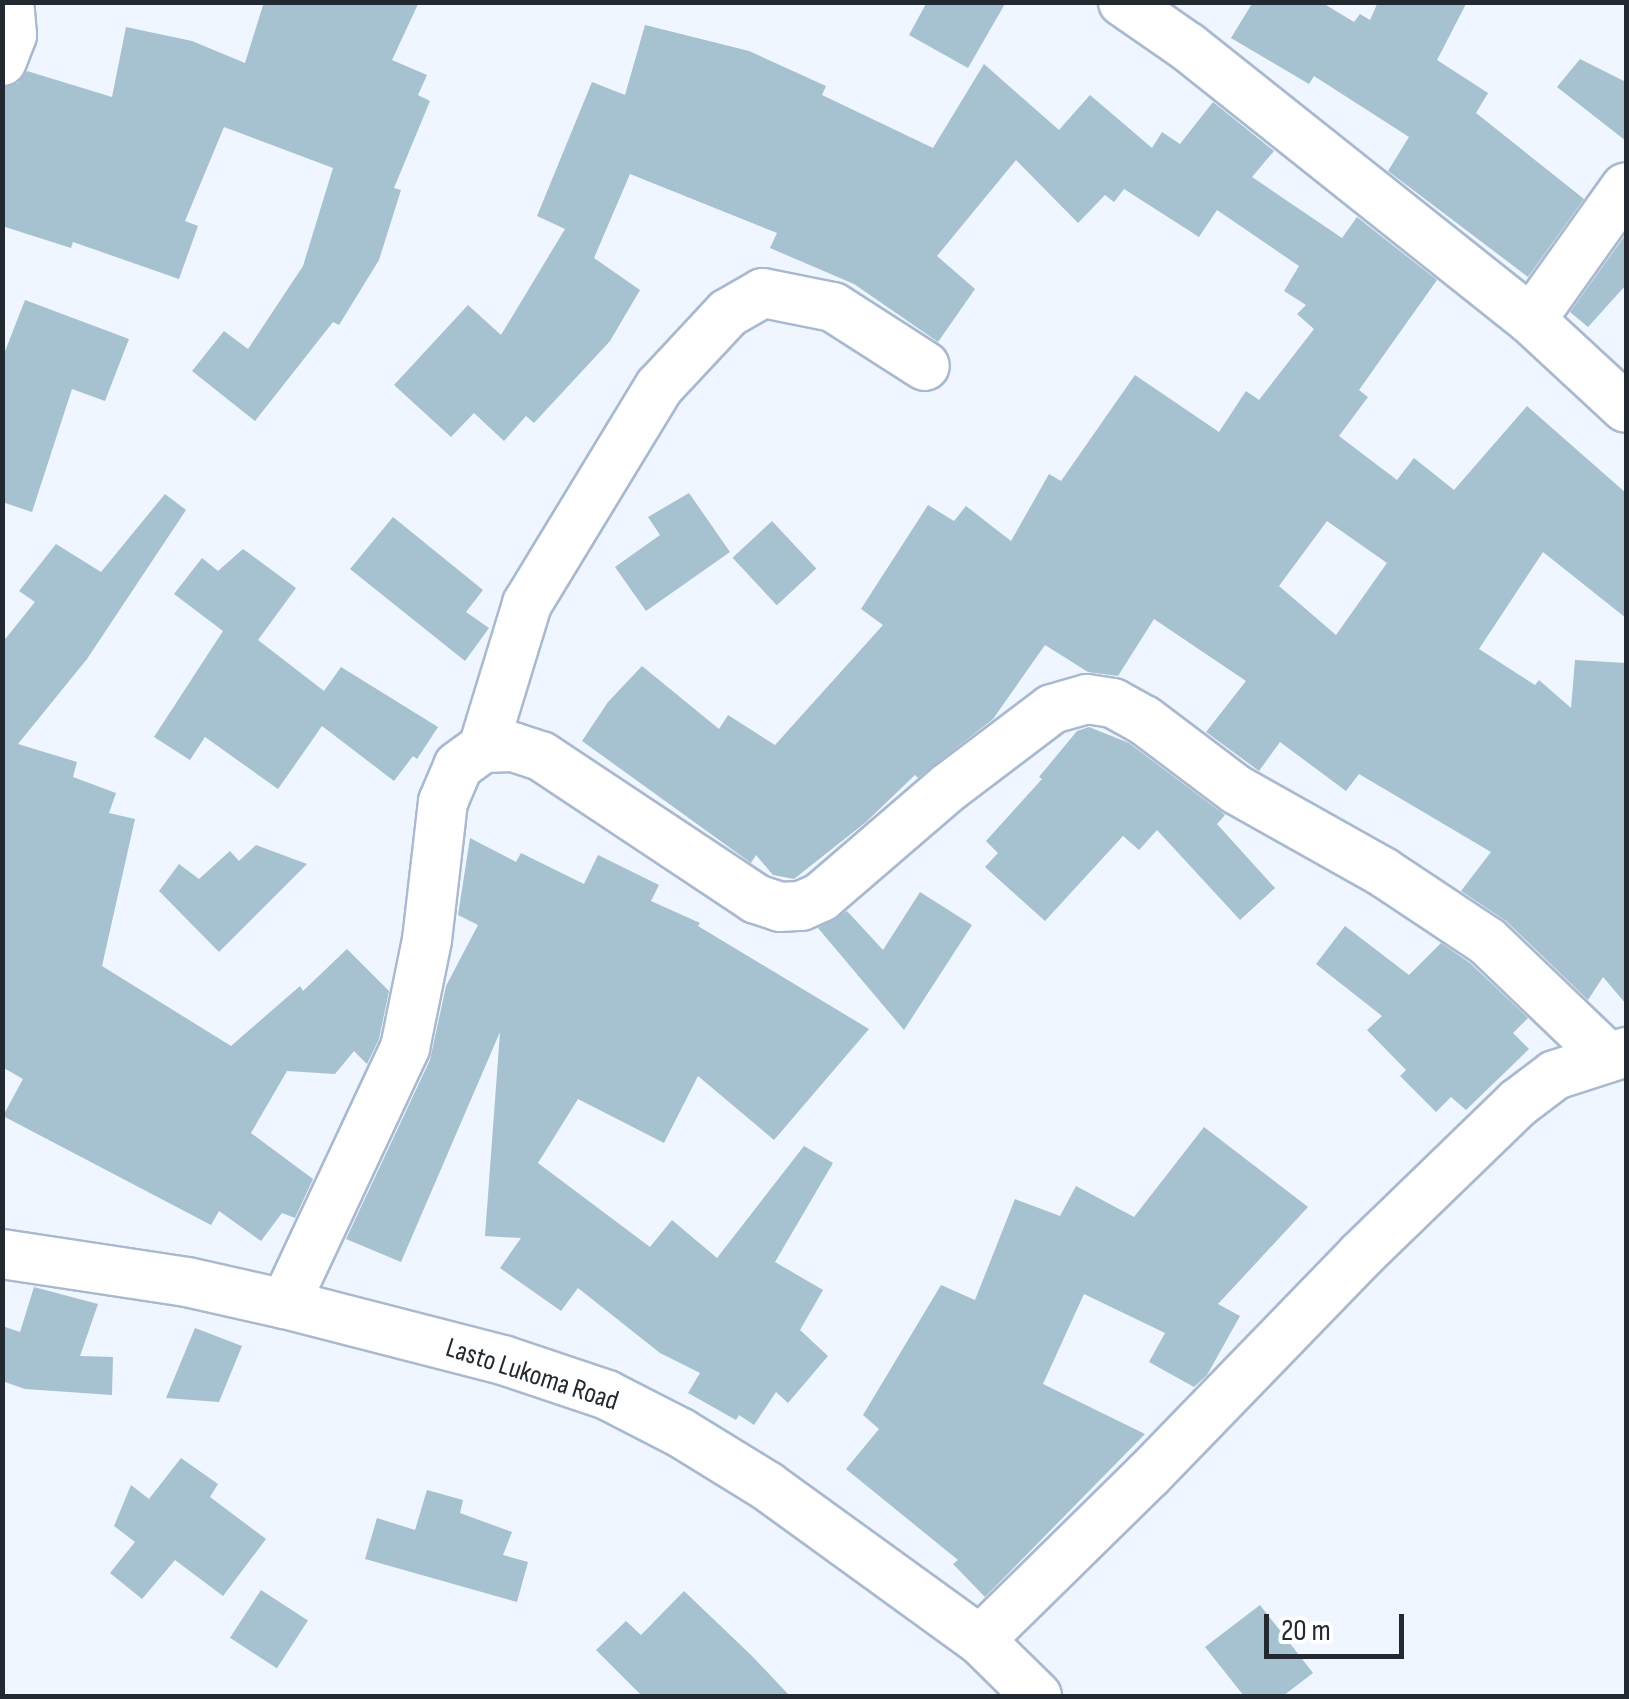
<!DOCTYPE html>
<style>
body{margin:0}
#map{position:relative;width:1629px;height:1699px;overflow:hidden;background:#eff6ff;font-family:"Sofia Sans Condensed",sans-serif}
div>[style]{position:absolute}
.building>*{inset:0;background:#a6c1cf;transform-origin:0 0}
.roads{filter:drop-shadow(2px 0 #a9b9cf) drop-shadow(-2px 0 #a9b9cf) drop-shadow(0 2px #a9b9cf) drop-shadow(0 -2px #a9b9cf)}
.minor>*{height:48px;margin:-24px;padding:0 24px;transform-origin:24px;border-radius:24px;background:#fff}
span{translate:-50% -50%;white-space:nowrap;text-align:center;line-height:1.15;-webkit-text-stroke:9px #fff;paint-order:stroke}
.street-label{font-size:28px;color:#222931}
.frame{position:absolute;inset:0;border:5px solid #222931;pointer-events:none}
.scale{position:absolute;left:1264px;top:1614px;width:140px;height:45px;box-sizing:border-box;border:5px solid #222931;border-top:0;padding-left:12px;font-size:30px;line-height:35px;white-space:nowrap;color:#222931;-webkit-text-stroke:8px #fff;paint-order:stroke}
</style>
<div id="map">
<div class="building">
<div style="clip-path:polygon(264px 2px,419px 2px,392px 60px,427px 75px,418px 95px,430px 101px,394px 188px,401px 190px,379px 260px,339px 325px,333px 322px,255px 421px,192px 371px,224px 331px,248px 349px,303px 266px,333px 168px,224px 127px,185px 221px,198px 226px,179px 279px,73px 242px,71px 248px,2px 226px,2px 88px,18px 83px,27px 71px,112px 97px,126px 27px,192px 41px,245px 63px)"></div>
<div style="clip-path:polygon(927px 2px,1006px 2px,968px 68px,909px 35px)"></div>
<div style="clip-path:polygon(1253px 2px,1321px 2px,1354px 22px,1360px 14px,1370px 20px,1378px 2px,1467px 2px,1437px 60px,1488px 93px,1476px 113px,1584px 199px,1528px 277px,1388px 171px,1409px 137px,1314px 76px,1309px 84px,1231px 38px)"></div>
<div style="clip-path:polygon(evenodd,645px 25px,749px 51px,826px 86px,822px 95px,933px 148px,984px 64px,1059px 130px,1090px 95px,1152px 148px,1162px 132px,1180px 144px,1213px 102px,1274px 151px,1252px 177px,1342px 238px,1357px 217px,1437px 280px,1359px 390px,1368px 397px,1339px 436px,1397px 480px,1414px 458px,1454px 490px,1527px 406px,1626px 493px,1626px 618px,1543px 552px,1479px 649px,1535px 685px,1539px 680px,1571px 708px,1575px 660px,1626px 663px,1626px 1004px,1603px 977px,1588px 1000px,1506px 921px,1461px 891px,1491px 852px,1359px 774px,1346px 791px,1280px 742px,1259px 771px,1206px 732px,1246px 681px,1154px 619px,1118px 676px,1088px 672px,1045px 645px,993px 719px,918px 778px,915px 775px,866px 822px,794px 879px,773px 875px,756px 855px,751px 863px,582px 741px,608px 702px,642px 666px,719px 729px,728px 715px,775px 745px,883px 625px,861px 609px,928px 505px,954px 521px,966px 506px,1011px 541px,1049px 474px,1061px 481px,1135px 375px,1219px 432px,1246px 391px,1259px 400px,1314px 329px,1297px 314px,1306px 305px,1284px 291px,1299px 266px,1217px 210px,1199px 237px,1124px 189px,1114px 202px,1105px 195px,1078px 223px,1016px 160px,937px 256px,975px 289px,938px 342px,854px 284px,770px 248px,777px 233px,630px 174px,594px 258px,640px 290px,610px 341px,534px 423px,526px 416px,504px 441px,474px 413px,451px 437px,394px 385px,468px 305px,501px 335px,565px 229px,537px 216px,592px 82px,625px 95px,645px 25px,1327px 521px,1387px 563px,1336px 635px,1279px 586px,1327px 521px)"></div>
<div style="clip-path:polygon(1580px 59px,1626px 82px,1626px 141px,1557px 87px)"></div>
<div style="clip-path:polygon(1626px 234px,1626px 285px,1588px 327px,1570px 312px)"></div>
<div style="clip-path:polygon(25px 300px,129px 339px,105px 401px,72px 389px,32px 512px,2px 502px,2px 359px)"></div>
<div style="clip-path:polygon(689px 493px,730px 552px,646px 611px,615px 567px,660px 535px,648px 517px)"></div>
<div style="clip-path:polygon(165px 494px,186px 510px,87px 659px,18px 744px,77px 762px,73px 777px,116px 793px,109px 813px,135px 819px,102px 966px,231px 1046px,300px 986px,303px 991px,347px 949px,389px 991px,379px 1039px,367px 1064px,354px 1051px,335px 1074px,287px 1071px,251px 1133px,313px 1179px,295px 1218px,282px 1213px,261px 1241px,219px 1211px,211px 1225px,3px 1116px,23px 1079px,2px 1067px,2px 643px,35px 602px,19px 591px,56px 544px,101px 572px)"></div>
<div style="clip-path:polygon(393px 517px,483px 590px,466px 612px,489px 628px,465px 661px,350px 569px)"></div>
<div style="left:772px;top:521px;width:65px;height:54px;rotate:47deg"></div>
<div style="clip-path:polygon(243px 549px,296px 588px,258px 640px,324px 691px,341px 667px,438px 727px,417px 759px,413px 756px,394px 781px,322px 726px,278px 789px,205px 737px,190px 760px,154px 737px,223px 631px,174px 594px,202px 558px,218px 571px)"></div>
<div style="clip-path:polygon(1089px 727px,1129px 743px,1225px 815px,1217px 824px,1275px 888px,1240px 920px,1157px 830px,1139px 850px,1123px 836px,1045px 921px,985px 867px,998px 853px,986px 841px,1042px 779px,1039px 777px,1077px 731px)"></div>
<div style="clip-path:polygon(470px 838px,516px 862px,521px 853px,584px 884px,598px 855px,659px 885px,651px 901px,700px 923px,698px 926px,869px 1029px,774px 1140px,698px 1076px,664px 1143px,578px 1099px,538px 1163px,650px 1247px,672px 1220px,717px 1258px,804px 1146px,833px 1163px,775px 1262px,823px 1290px,800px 1330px,828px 1356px,788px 1403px,776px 1392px,754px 1425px,739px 1415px,736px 1420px,688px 1393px,700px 1373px,660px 1353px,578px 1288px,561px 1311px,500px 1268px,521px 1238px,485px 1236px,500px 1032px,401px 1262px,346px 1239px,430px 1060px,446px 986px,478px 925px,458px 915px)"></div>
<div style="clip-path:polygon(256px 845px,307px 864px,219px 952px,159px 891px,179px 864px,199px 879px,230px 851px,239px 861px)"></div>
<div style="clip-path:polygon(920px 892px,972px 925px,904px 1030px,818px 928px,847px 911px,883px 950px)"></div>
<div style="clip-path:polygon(1345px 926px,1409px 975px,1441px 943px,1470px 963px,1528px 1018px,1513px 1033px,1529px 1049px,1466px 1110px,1451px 1097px,1436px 1112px,1400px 1076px,1406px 1070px,1367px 1030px,1382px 1016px,1316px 964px)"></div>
<div style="clip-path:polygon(1204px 1127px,1308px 1207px,1218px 1304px,1240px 1316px,1207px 1375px,1194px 1387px,1149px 1362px,1165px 1333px,1084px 1294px,1043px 1384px,1145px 1434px,985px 1597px,953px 1564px,958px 1560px,846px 1469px,879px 1429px,863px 1415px,941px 1285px,975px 1300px,1015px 1199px,1060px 1216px,1076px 1186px,1134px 1217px)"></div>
<div style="clip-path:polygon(34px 1287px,98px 1304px,80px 1356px,113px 1357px,112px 1395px,25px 1389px,2px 1381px,2px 1326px,20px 1332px)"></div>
<div style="clip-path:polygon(195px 1328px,242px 1346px,219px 1402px,166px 1398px)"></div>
<div style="clip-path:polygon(181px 1458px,218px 1484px,210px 1497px,266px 1539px,223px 1596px,175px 1560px,142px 1599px,110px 1573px,135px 1542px,114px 1526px,131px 1485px,149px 1499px)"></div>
<div style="clip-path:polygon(427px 1490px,463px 1500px,460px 1513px,512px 1532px,503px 1555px,528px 1562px,517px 1602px,365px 1559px,377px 1518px,415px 1530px)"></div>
<div style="left:261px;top:1590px;width:56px;height:57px;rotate:33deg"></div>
<div style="clip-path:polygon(684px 1591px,752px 1656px,790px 1696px,642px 1696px,596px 1650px,626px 1621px,641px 1635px)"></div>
<div style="clip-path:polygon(1260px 1605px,1313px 1673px,1283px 1696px,1244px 1696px,1205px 1647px)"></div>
</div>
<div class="roads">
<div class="minor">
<div style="left:1123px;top:2px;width:79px;rotate:34.7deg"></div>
<div style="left:1188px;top:47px;width:438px;rotate:38.5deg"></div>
<div style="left:1531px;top:320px;width:129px;rotate:42.8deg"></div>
<div style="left:2px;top:61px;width:28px;rotate:-69deg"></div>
<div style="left:12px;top:35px;width:33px;rotate:-95deg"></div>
<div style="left:1531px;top:320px;width:163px;rotate:-54.5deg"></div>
<div style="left:483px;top:748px;width:151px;rotate:-73deg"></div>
<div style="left:527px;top:604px;width:254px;rotate:-58.7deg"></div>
<div style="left:659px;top:387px;width:101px;rotate:-47deg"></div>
<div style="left:728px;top:313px;width:40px;rotate:-29.7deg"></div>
<div style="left:763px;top:293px;width:71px;rotate:11.3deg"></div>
<div style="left:833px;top:307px;width:109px;rotate:32.7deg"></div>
<div style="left:2px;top:1254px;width:187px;rotate:8.6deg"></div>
<div style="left:187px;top:1282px;width:100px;rotate:12.7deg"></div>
<div style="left:285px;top:1304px;width:225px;rotate:14.4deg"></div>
<div style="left:503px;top:1360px;width:110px;rotate:18.6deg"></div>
<div style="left:607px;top:1395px;width:83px;rotate:27.2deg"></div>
<div style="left:681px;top:1433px;width:101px;rotate:31.6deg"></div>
<div style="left:767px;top:1486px;width:263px;rotate:35.9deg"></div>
<div style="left:980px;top:1640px;width:80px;rotate:44.5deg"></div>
<div style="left:285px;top:1304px;width:283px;rotate:-64.9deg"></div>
<div style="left:405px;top:1048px;width:110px;rotate:-78.5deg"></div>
<div style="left:427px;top:940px;width:139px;rotate:-83.4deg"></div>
<div style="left:443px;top:802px;width:39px;rotate:-67deg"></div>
<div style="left:458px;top:766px;width:31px;rotate:-36deg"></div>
<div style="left:483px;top:748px;width:30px;rotate:-2deg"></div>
<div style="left:513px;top:747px;width:29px;rotate:18deg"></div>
<div style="left:541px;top:756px;width:258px;rotate:33.6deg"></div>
<div style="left:756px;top:899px;width:25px;rotate:18deg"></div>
<div style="left:780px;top:907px;width:21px;rotate:-3deg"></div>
<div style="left:801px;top:906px;width:22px;rotate:-24deg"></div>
<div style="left:821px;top:897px;width:169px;rotate:-40.7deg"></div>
<div style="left:949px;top:787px;width:129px;rotate:-37.1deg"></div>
<div style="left:1052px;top:709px;width:36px;rotate:-16deg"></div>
<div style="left:1087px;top:699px;width:26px;rotate:9deg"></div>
<div style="left:1113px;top:703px;width:35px;rotate:29deg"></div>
<div style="left:1144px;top:720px;width:116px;rotate:37deg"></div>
<div style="left:1237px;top:790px;width:167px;rotate:29.3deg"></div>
<div style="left:1383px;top:872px;width:125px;rotate:33.6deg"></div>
<div style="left:1487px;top:941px;width:165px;rotate:43.8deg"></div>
<div style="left:980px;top:1640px;width:237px;rotate:-44.5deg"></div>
<div style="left:1149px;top:1474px;width:303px;rotate:-45.9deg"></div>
<div style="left:1360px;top:1256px;width:220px;rotate:-44.1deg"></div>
<div style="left:1518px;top:1103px;width:46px;rotate:-37.1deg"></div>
<div style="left:1555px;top:1075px;width:75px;rotate:-17.9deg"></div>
</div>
</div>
<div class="street-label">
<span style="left:532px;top:1375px;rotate:18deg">Lasto Lukoma Road</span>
</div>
<div class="frame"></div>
<div class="scale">20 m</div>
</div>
